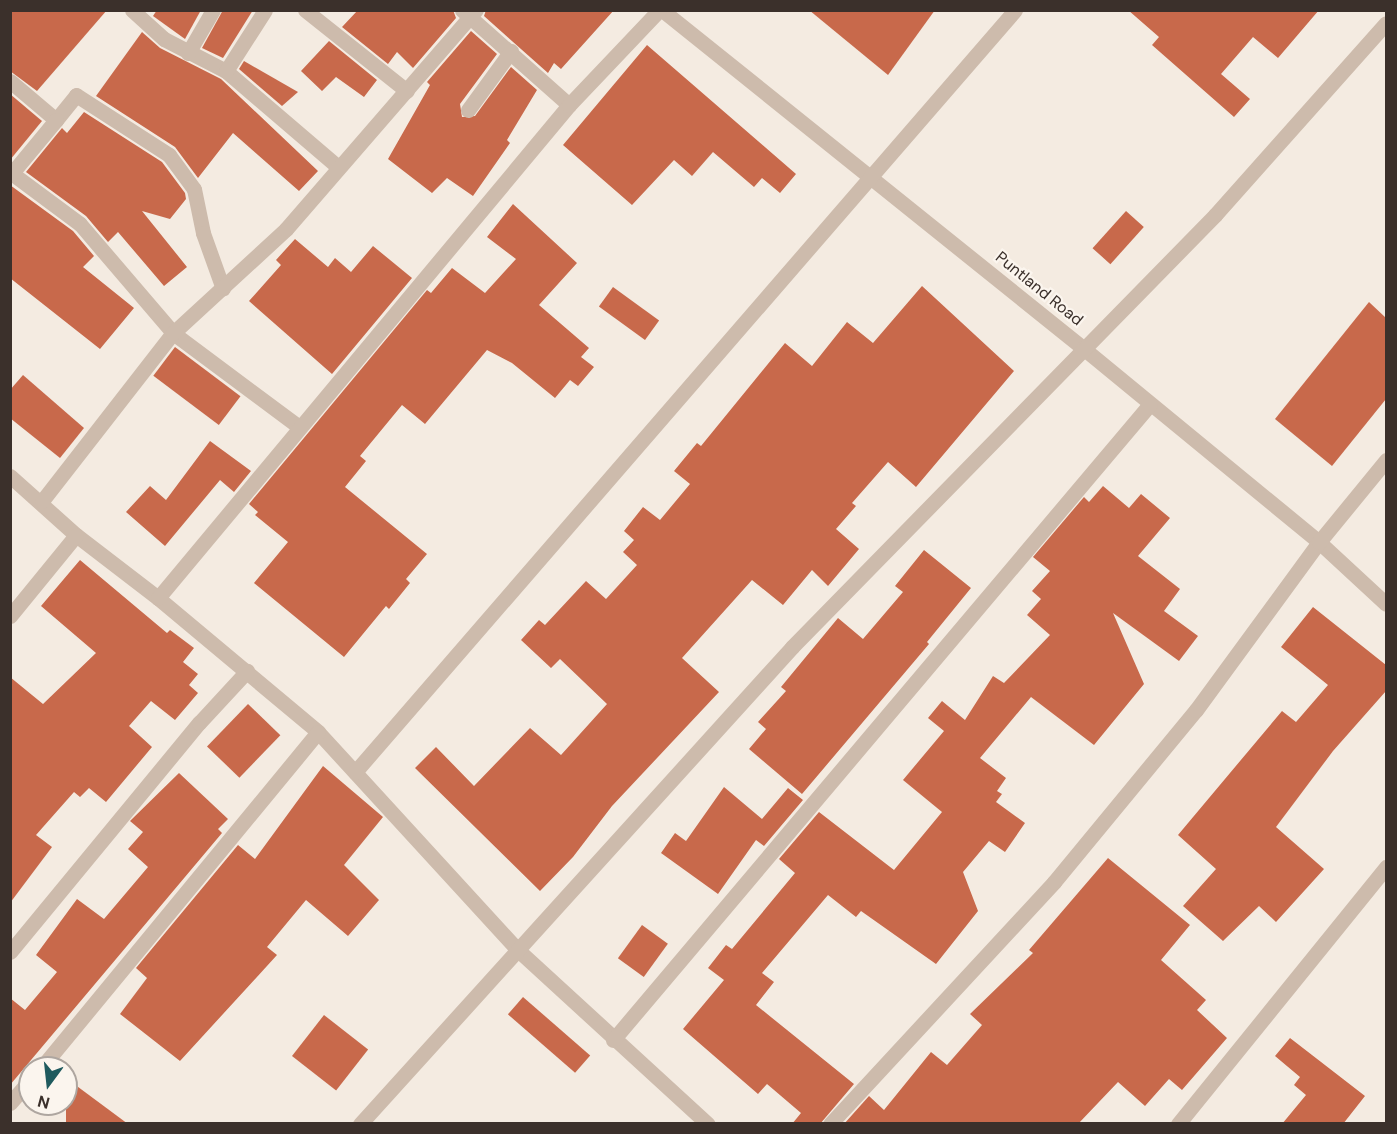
<!DOCTYPE html>
<style>
body{margin:0}
#map{position:relative;width:1397px;height:1134px;overflow:hidden;background:#f4ebe1;font-family:"DM Sans",sans-serif}
div>[style]{position:absolute}
.building>*{inset:0;background:#c8694b;transform-origin:0 0}
.minor>*{height:15px;margin:-7.5px;padding:0 7.5px;transform-origin:7.5px;border-radius:7.5px;background:#cdbbac}
span{translate:-50% -50%;white-space:nowrap;text-align:center;line-height:1.15;-webkit-text-stroke:4.5px #fbf5ee;paint-order:stroke}
.street-label{font-size:16px;color:#3b302b}
.frame{position:absolute;inset:0;border:12px solid #3b302b;pointer-events:none}
.north{position:absolute;left:18px;top:1056px;width:60px;height:60px;box-sizing:border-box;background:#fbf5ee;border:2px solid #aea6a0;border-radius:50%;rotate:195deg;font-size:16px;font-weight:700;line-height:24px;text-align:center;color:#3b302b}
.north::after{content:'';display:block;margin:auto;width:21px;height:27px;background:#1f5a5e;clip-path:polygon(50% 0,100% 100%,50% 72%,0 100%)}
</style>
<div id="map">
<div class="building">
<div style="clip-path:polygon(10px 10px,107px 10px,37px 91px,10px 71px)"></div>
<div style="clip-path:polygon(157px 10px,201px 10px,185px 39px,153px 16px)"></div>
<div style="clip-path:polygon(223px 10px,253px 10px,223px 58px,202px 48px)"></div>
<div style="clip-path:polygon(358px 10px,453px 10px,456px 18px,413px 68px,397px 52px,388px 64px,342px 27px)"></div>
<div style="clip-path:polygon(486px 10px,614px 10px,561px 69px,554px 63px,548px 73px,484px 16px)"></div>
<div style="clip-path:polygon(809px 10px,935px 10px,888px 75px)"></div>
<div style="clip-path:polygon(1128px 10px,1319px 10px,1278px 58px,1253px 37px,1221px 74px,1250px 99px,1234px 117px,1152px 45px,1159px 37px)"></div>
<div style="clip-path:polygon(471px 31px,497px 54px,460px 104px,462px 117px,475px 116px,511px 67px,537px 90px,507px 140px,510px 143px,473px 196px,447px 178px,432px 193px,388px 159px,430px 85px,427px 82px)"></div>
<div style="clip-path:polygon(142px 32px,160px 48px,221px 79px,318px 171px,299px 191px,233px 133px,198px 178px,175px 147px,96px 96px)"></div>
<div style="clip-path:polygon(329px 41px,377px 80px,364px 97px,336px 77px,322px 91px,301px 71px)"></div>
<div style="clip-path:polygon(647px 45px,796px 174px,780px 193px,762px 178px,754px 187px,713px 152px,692px 176px,674px 160px,632px 205px,563px 145px)"></div>
<div style="clip-path:polygon(244px 61px,298px 92px,282px 106px,239px 69px)"></div>
<div style="clip-path:polygon(10px 94px,42px 121px,10px 160px)"></div>
<div style="clip-path:polygon(84px 112px,162px 162px,185px 193px,186px 199px,170px 219px,142px 211px,187px 267px,164px 286px,118px 232px,108px 242px,86px 216px,26px 172px,62px 128px,67px 133px)"></div>
<div style="clip-path:polygon(10px 185px,73px 231px,94px 256px,83px 267px,134px 308px,100px 349px,10px 278px)"></div>
<div style="clip-path:polygon(513px 204px,577px 263px,539px 305px,589px 348px,581px 357px,594px 367px,578px 386px,570px 380px,555px 398px,512px 363px,487px 350px,425px 424px,402px 405px,360px 456px,366px 461px,345px 487px,427px 554px,406px 579px,410px 583px,389px 609px,386px 606px,344px 657px,254px 583px,288px 542px,255px 515px,258px 512px,249px 504px,427px 290px,431px 293px,452px 268px,485px 293px,516px 259px,487px 237px)"></div>
<div style="left:1126px;top:211px;width:24px;height:50px;rotate:42deg"></div>
<div style="clip-path:polygon(295px 239px,328px 267px,335px 258px,351px 272px,373px 246px,412px 278px,332px 374px,249px 301px,281px 265px,276px 260px)"></div>
<div style="clip-path:polygon(922px 286px,1014px 371px,916px 487px,888px 462px,852px 503px,856px 506px,836px 529px,859px 549px,828px 586px,812px 570px,783px 605px,752px 580px,682px 658px,719px 692px,612px 806px,573px 857px,540px 891px,415px 768px,436px 747px,474px 786px,530px 728px,561px 755px,607px 704px,560px 659px,551px 668px,521px 640px,539px 620px,545px 625px,586px 581px,606px 599px,637px 565px,623px 552px,634px 540px,624px 531px,643px 507px,660px 520px,690px 484px,674px 471px,697px 443px,701px 446px,785px 343px,812px 366px,847px 322px,873px 343px)"></div>
<div style="left:613px;top:287px;width:57px;height:24px;rotate:36deg"></div>
<div style="clip-path:polygon(1369px 302px,1386px 318px,1386px 399px,1332px 466px,1275px 419px)"></div>
<div style="left:175px;top:347px;width:82px;height:36px;rotate:37deg"></div>
<div style="clip-path:polygon(23px 375px,84px 428px,60px 458px,10px 418px,10px 390px)"></div>
<div style="clip-path:polygon(210px 441px,251px 471px,234px 492px,220px 480px,165px 546px,126px 512px,150px 486px,166px 500px)"></div>
<div style="clip-path:polygon(1103px 486px,1129px 508px,1141px 494px,1170px 518px,1138px 556px,1180px 589px,1164px 611px,1198px 636px,1179px 661px,1113px 613px,1144px 684px,1094px 745px,1031px 697px,980px 758px,1006px 778px,997px 791px,1002px 794px,996px 802px,1025px 823px,1005px 852px,989px 841px,963px 872px,978px 911px,936px 964px,861px 911px,856px 917px,828px 895px,762px 973px,774px 982px,756px 1005px,854px 1084px,820px 1124px,792px 1124px,801px 1113px,767px 1084px,758px 1094px,683px 1029px,724px 980px,708px 968px,726px 945px,732px 949px,795px 873px,779px 859px,819px 812px,894px 870px,942px 812px,903px 780px,944px 731px,928px 718px,942px 701px,965px 720px,993px 676px,1004px 683px,1050px 635px,1027px 615px,1041px 599px,1032px 591px,1050px 571px,1033px 557px,1084px 497px,1089px 502px)"></div>
<div style="clip-path:polygon(924px 550px,971px 588px,927px 642px,929px 644px,802px 794px,749px 749px,766px 729px,758px 722px,786px 691px,781px 687px,838px 618px,863px 639px,903px 592px,895px 586px)"></div>
<div style="clip-path:polygon(80px 560px,167px 633px,170px 630px,194px 648px,183px 662px,198px 674px,189px 685px,198px 693px,175px 720px,151px 701px,129px 726px,152px 747px,106px 802px,89px 788px,80px 797px,74px 792px,36px 835px,52px 847px,10px 903px,10px 677px,43px 704px,96px 653px,41px 606px)"></div>
<div style="clip-path:polygon(1313px 607px,1386px 665px,1386px 691px,1333px 751px,1276px 827px,1324px 869px,1276px 922px,1259px 906px,1223px 941px,1183px 906px,1216px 869px,1178px 835px,1282px 711px,1296px 722px,1328px 685px,1281px 647px)"></div>
<div style="left:248px;top:704px;width:45px;height:59px;rotate:44deg"></div>
<div style="clip-path:polygon(323px 766px,383px 817px,344px 865px,379px 900px,348px 936px,306px 900px,267px 947px,277px 955px,180px 1061px,120px 1014px,147px 978px,136px 968px,238px 845px,255px 859px)"></div>
<div style="clip-path:polygon(179px 773px,228px 819px,218px 829px,222px 833px,10px 1085px,10px 998px,25px 1010px,57px 972px,36px 955px,77px 899px,104px 919px,148px 867px,128px 849px,143px 832px,130px 821px)"></div>
<div style="clip-path:polygon(724px 787px,762px 819px,788px 788px,803px 800px,764px 846px,756px 840px,718px 894px,661px 853px,675px 833px,686px 841px)"></div>
<div style="clip-path:polygon(1108px 858px,1190px 925px,1161px 960px,1206px 1000px,1197px 1010px,1227px 1038px,1182px 1090px,1169px 1079px,1145px 1106px,1118px 1082px,1078px 1124px,844px 1124px,869px 1096px,884px 1110px,931px 1052px,947px 1065px,982px 1025px,970px 1014px,1033px 953px,1029px 950px)"></div>
<div style="left:642px;top:925px;width:32px;height:41px;rotate:36deg"></div>
<div style="left:523px;top:997px;width:89px;height:23px;rotate:41deg"></div>
<div style="left:324px;top:1015px;width:56px;height:52px;rotate:38deg"></div>
<div style="clip-path:polygon(1290px 1038px,1365px 1096px,1343px 1124px,1282px 1124px,1306px 1095px,1294px 1085px,1300px 1077px,1275px 1056px)"></div>
<div style="clip-path:polygon(66px 1078px,128px 1124px,66px 1124px)"></div>
</div>
<div class="minor">
<div style="left:132px;top:10px;width:43px;rotate:42.2deg"></div>
<div style="left:164px;top:39px;width:70px;rotate:27.3deg"></div>
<div style="left:226px;top:71px;width:148px;rotate:40.6deg"></div>
<div style="left:305px;top:10px;width:130px;rotate:38.5deg"></div>
<div style="left:462px;top:10px;width:143px;rotate:41.6deg"></div>
<div style="left:662px;top:10px;width:540px;rotate:38.76deg"></div>
<div style="left:1083px;top:348px;width:306px;rotate:39.4deg"></div>
<div style="left:1319px;top:542px;width:91px;rotate:42.8deg"></div>
<div style="left:188px;top:53px;width:50px;rotate:-59.8deg"></div>
<div style="left:226px;top:71px;width:72px;rotate:-57.4deg"></div>
<div style="left:10px;top:81px;width:60px;rotate:40.3deg"></div>
<div style="left:56px;top:120px;width:32px;rotate:-51deg"></div>
<div style="left:76px;top:95px;width:111px;rotate:32.8deg"></div>
<div style="left:169px;top:155px;width:42px;rotate:53.7deg"></div>
<div style="left:194px;top:189px;width:45px;rotate:78.4deg"></div>
<div style="left:203px;top:233px;width:59px;rotate:70.3deg"></div>
<div style="left:468px;top:110px;width:73px;rotate:-53.9deg"></div>
<div style="left:10px;top:172px;width:87px;rotate:36.6deg"></div>
<div style="left:80px;top:224px;width:143px;rotate:49.5deg"></div>
<div style="left:173px;top:333px;width:157px;rotate:36.7deg"></div>
<div style="left:12px;top:173px;width:69px;rotate:-50.3deg"></div>
<div style="left:10px;top:476px;width:89px;rotate:41.8deg"></div>
<div style="left:76px;top:535px;width:103px;rotate:37.5deg"></div>
<div style="left:158px;top:598px;width:209px;rotate:39.9deg"></div>
<div style="left:318px;top:732px;width:297px;rotate:47.5deg"></div>
<div style="left:519px;top:951px;width:256px;rotate:42.5deg"></div>
<div style="left:42px;top:501px;width:213px;rotate:-52.1deg"></div>
<div style="left:173px;top:333px;width:154px;rotate:-42.6deg"></div>
<div style="left:286px;top:229px;width:290px;rotate:-49.1deg"></div>
<div style="left:158px;top:598px;width:642px;rotate:-50.18deg"></div>
<div style="left:569px;top:105px;width:131px;rotate:-46.5deg"></div>
<div style="left:10px;top:616px;width:104px;rotate:-50.8deg"></div>
<div style="left:355px;top:772px;width:1008px;rotate:-49.1deg"></div>
<div style="left:10px;top:952px;width:297px;rotate:-50.5deg"></div>
<div style="left:199px;top:723px;width:71px;rotate:-47.3deg"></div>
<div style="left:613px;top:1040px;width:832px;rotate:-49.82deg"></div>
<div style="left:41px;top:1068px;width:435px;rotate:-50.5deg"></div>
<div style="left:10px;top:1103px;width:30px;rotate:-49deg"></div>
<div style="left:360px;top:1124px;width:644px;rotate:-47.83deg"></div>
<div style="left:792px;top:647px;width:605px;rotate:-45.6deg"></div>
<div style="left:1215px;top:215px;width:257px;rotate:-48.3deg"></div>
<div style="left:830px;top:1124px;width:330px;rotate:-47.2deg"></div>
<div style="left:1054px;top:882px;width:223px;rotate:-50.5deg"></div>
<div style="left:1196px;top:710px;width:208px;rotate:-53.8deg"></div>
<div style="left:1319px;top:542px;width:106px;rotate:-50.7deg"></div>
<div style="left:1178px;top:1124px;width:331px;rotate:-51deg"></div>
</div>
<div class="street-label">
<span style="left:1039px;top:289px;rotate:39deg">Puntland Road</span>
</div>
<div class="frame"></div>
<div class="north">N</div>
</div>
